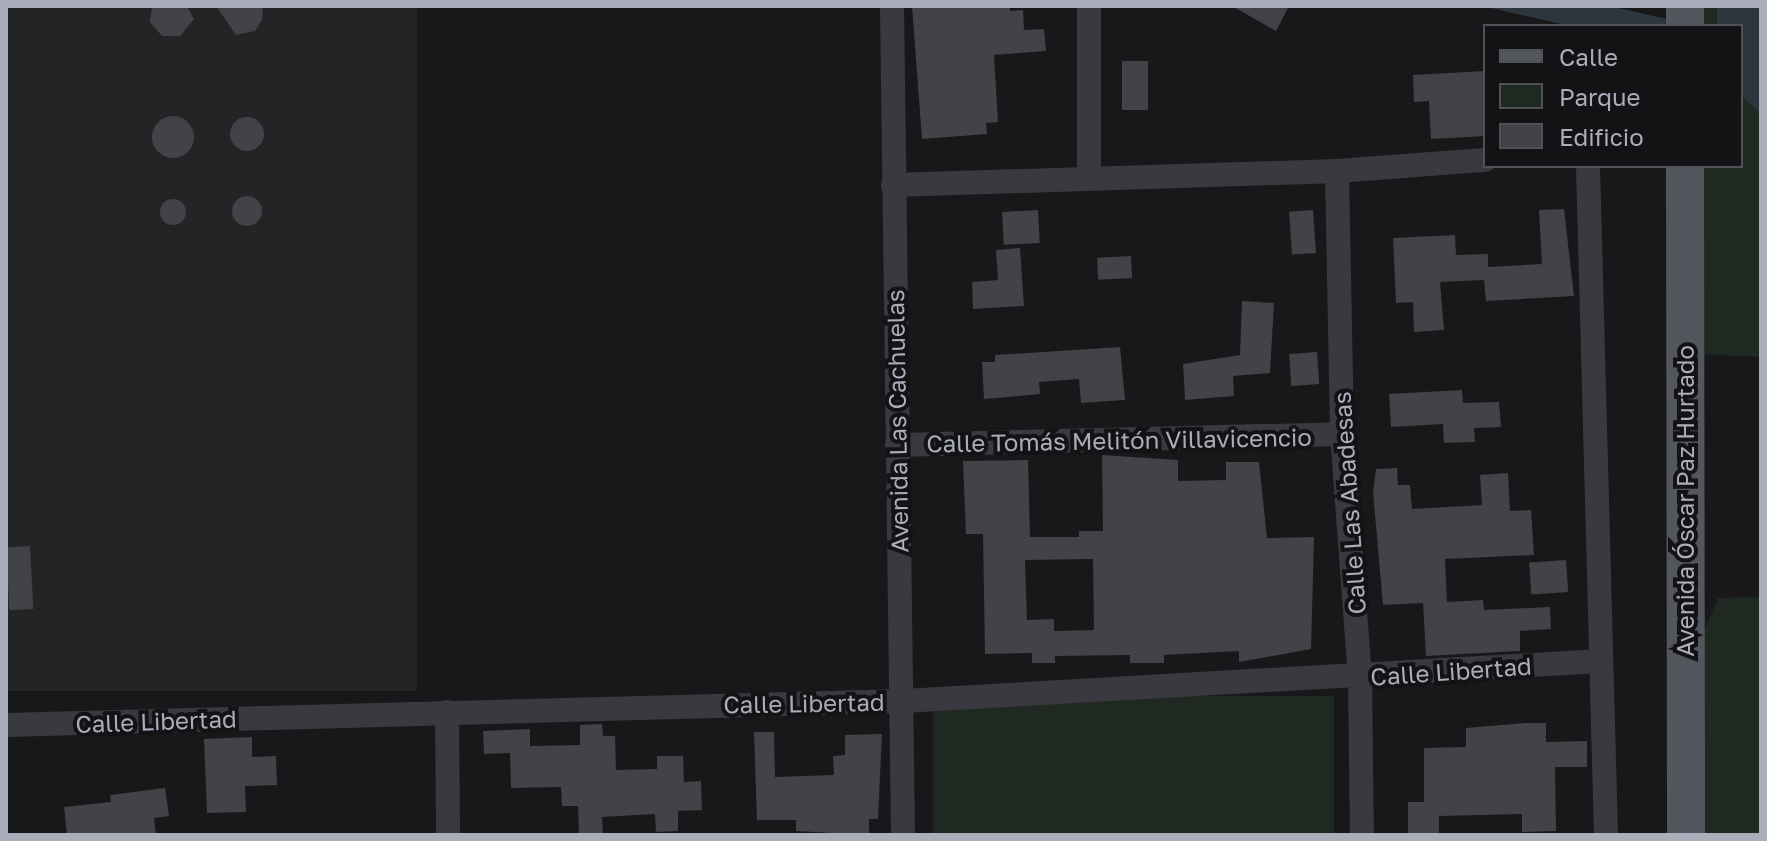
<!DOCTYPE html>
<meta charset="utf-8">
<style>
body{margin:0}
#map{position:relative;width:1767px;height:841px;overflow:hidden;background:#18181a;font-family:"Golos Text",sans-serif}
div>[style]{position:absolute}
.built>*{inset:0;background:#242427;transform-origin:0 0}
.green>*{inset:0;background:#1f2821;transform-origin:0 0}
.water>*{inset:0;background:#2d353e}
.building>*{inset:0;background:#424247;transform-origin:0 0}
.round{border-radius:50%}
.street>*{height:24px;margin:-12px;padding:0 12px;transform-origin:12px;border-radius:12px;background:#39393f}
.primary>*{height:38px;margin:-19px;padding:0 19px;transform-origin:19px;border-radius:19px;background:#54565e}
span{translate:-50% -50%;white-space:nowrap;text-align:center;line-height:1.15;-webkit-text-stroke:8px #131315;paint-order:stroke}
.street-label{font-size:24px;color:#aaadba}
.frame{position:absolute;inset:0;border:8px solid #aaadba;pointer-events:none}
.legend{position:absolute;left:1483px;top:24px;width:260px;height:144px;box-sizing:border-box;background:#131315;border:2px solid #4f5157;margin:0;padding:10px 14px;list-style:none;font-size:24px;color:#aaadba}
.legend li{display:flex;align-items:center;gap:16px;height:40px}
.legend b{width:40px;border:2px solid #4f5157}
</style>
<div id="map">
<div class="built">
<div style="left:6px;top:6px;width:411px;height:685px"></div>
</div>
<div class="green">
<div style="clip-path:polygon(1697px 6px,1761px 6px,1761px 357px,1698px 354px,1704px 285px,1699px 166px,1741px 166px,1741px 26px,1697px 26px)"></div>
<div style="clip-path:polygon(1761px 597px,1761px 835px,1695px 835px,1703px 634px,1718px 598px)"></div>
<div style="left:1334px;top:696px;width:139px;height:401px;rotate:90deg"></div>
</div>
<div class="water">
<div style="clip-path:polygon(1483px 6px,1609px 6px,1698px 26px,1570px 26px)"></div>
<div style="clip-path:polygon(1717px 6px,1761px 6px,1761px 113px,1741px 96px,1741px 26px,1717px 26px)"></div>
</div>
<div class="building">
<div style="clip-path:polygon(152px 6px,187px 6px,194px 19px,180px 36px,162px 36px,150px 22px)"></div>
<div style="clip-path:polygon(216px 6px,263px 6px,262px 20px,255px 31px,236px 35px)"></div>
<div style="clip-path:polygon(912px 6px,1010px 6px,1010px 11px,1023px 10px,1024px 30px,1044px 29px,1046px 51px,994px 55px,998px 122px,986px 123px,987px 134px,922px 139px)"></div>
<div style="clip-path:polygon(1232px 6px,1289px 6px,1276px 31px)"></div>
<div style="left:1122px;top:61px;width:26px;height:49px"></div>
<div style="clip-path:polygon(1485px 71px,1485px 136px,1431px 139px,1429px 101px,1414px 102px,1413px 75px)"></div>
<div class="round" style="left:152px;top:116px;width:42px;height:42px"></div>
<div class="round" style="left:230px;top:117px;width:34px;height:34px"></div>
<div class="round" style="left:232px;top:196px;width:30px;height:30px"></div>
<div class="round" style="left:160px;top:199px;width:26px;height:26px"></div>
<div style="clip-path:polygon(1564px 209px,1574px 296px,1486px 301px,1484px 280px,1440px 282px,1444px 330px,1414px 332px,1413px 302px,1396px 303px,1393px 238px,1455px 235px,1456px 255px,1488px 254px,1488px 267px,1542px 264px,1539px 210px)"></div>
<div style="left:1038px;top:210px;width:33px;height:36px;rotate:87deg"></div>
<div style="left:1313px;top:210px;width:43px;height:24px;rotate:86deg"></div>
<div style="clip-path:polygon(1020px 248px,1024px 306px,973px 309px,972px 282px,998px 280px,996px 250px)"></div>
<div style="left:1131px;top:256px;width:22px;height:34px;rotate:87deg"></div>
<div style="clip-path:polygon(1242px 301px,1274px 303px,1270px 373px,1233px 376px,1234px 396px,1185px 400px,1183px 364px,1240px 355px)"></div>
<div style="clip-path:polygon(1120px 347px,1125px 400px,1081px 403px,1079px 379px,1039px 382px,1040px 394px,984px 399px,982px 362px,995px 362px,995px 355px)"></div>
<div style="left:1317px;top:352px;width:32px;height:28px;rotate:86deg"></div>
<div style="clip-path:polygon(1462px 390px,1463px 403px,1499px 402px,1501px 427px,1474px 428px,1475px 442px,1444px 443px,1443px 424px,1391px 427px,1389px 394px)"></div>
<div style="clip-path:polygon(evenodd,1102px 455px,1178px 460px,1178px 481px,1226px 480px,1226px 462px,1259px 462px,1267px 538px,1314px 537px,1311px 649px,1239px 662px,1239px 651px,1164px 655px,1164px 663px,1130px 663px,1130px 655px,1055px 656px,1055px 663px,1032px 663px,1032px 653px,985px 654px,983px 534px,966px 534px,963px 461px,1028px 460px,1030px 537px,1079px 537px,1079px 531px,1103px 531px,1102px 455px,1093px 559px,1094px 630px,1054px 631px,1054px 619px,1027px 620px,1025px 560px,1093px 559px)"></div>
<div style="clip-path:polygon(1397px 468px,1398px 485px,1410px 485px,1412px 509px,1482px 505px,1480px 475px,1508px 473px,1510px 511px,1531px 510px,1534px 555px,1445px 559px,1447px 602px,1483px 600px,1484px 610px,1550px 607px,1551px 629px,1520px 631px,1520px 651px,1426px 656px,1423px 603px,1383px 605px,1373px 492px,1376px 469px)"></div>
<div style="left:30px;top:546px;width:63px;height:24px;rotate:87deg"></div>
<div style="left:1566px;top:560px;width:32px;height:37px;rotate:86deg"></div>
<div style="clip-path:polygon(1525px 723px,1546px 723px,1546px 742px,1587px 741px,1587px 767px,1555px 767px,1556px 831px,1522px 832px,1522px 814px,1439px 816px,1439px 835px,1408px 835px,1408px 802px,1424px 802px,1424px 748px,1466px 747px,1466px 728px)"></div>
<div style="clip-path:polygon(602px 724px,603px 736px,615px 736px,616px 770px,657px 769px,657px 756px,683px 756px,684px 782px,701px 781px,702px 810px,678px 811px,678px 831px,656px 832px,655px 814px,602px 817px,603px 835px,579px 835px,578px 806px,562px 806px,561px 787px,511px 788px,510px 753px,484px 754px,483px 731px,530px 729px,530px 746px,580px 745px,580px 725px)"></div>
<div style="clip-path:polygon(754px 732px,774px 732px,775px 777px,834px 775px,833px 756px,845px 755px,845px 735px,882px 734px,878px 819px,869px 819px,869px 835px,796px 831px,796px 820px,757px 820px)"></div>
<div style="clip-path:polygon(252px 737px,252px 757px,276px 756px,277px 785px,245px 786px,246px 812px,207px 813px,204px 739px)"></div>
<div style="clip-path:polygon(165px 788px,169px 816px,154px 818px,156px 835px,67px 835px,64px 807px,111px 802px,110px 795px)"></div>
</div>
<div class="street">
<div style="left:892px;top:6px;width:829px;rotate:89.24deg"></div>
<div style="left:1588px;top:166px;width:669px;rotate:88.46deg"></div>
<div style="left:1337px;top:171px;width:263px;rotate:88.9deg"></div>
<div style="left:1342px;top:434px;width:244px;rotate:85.8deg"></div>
<div style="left:1360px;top:677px;width:158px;rotate:89.3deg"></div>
<div style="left:1089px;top:178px;width:172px;rotate:-90deg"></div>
<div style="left:893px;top:185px;width:444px;rotate:-1.8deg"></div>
<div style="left:1337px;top:171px;width:148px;rotate:-4.3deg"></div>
<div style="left:897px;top:445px;width:445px;rotate:-1.4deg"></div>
<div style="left:447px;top:712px;width:123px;rotate:89.5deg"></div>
<div style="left:6px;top:725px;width:897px;rotate:-1.53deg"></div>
<div style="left:903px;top:701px;width:699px;rotate:-3.28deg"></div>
</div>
<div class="primary">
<div style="left:1685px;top:6px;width:20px;rotate:90deg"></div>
<div style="left:1685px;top:166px;width:669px;rotate:89.91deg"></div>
</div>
<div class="street-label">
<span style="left:897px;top:421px;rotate:-91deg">Avenida Las Cachuelas</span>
<span style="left:1119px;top:440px;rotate:-1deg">Calle Tomás Melitón Villavicencio</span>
<span style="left:1685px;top:501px;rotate:-90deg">Avenida Óscar Paz Hurtado</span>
<span style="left:1349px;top:503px;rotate:-94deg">Calle Las Abadesas</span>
<span style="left:1451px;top:671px;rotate:-4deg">Calle Libertad</span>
<span style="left:804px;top:703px;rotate:-1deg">Calle Libertad</span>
<span style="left:156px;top:721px;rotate:-2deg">Calle Libertad</span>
</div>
<div class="frame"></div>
<ul class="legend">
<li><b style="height:10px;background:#54565e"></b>Calle</li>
<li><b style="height:22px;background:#1f2821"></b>Parque</li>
<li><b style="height:22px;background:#424247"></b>Edificio</li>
</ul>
</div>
